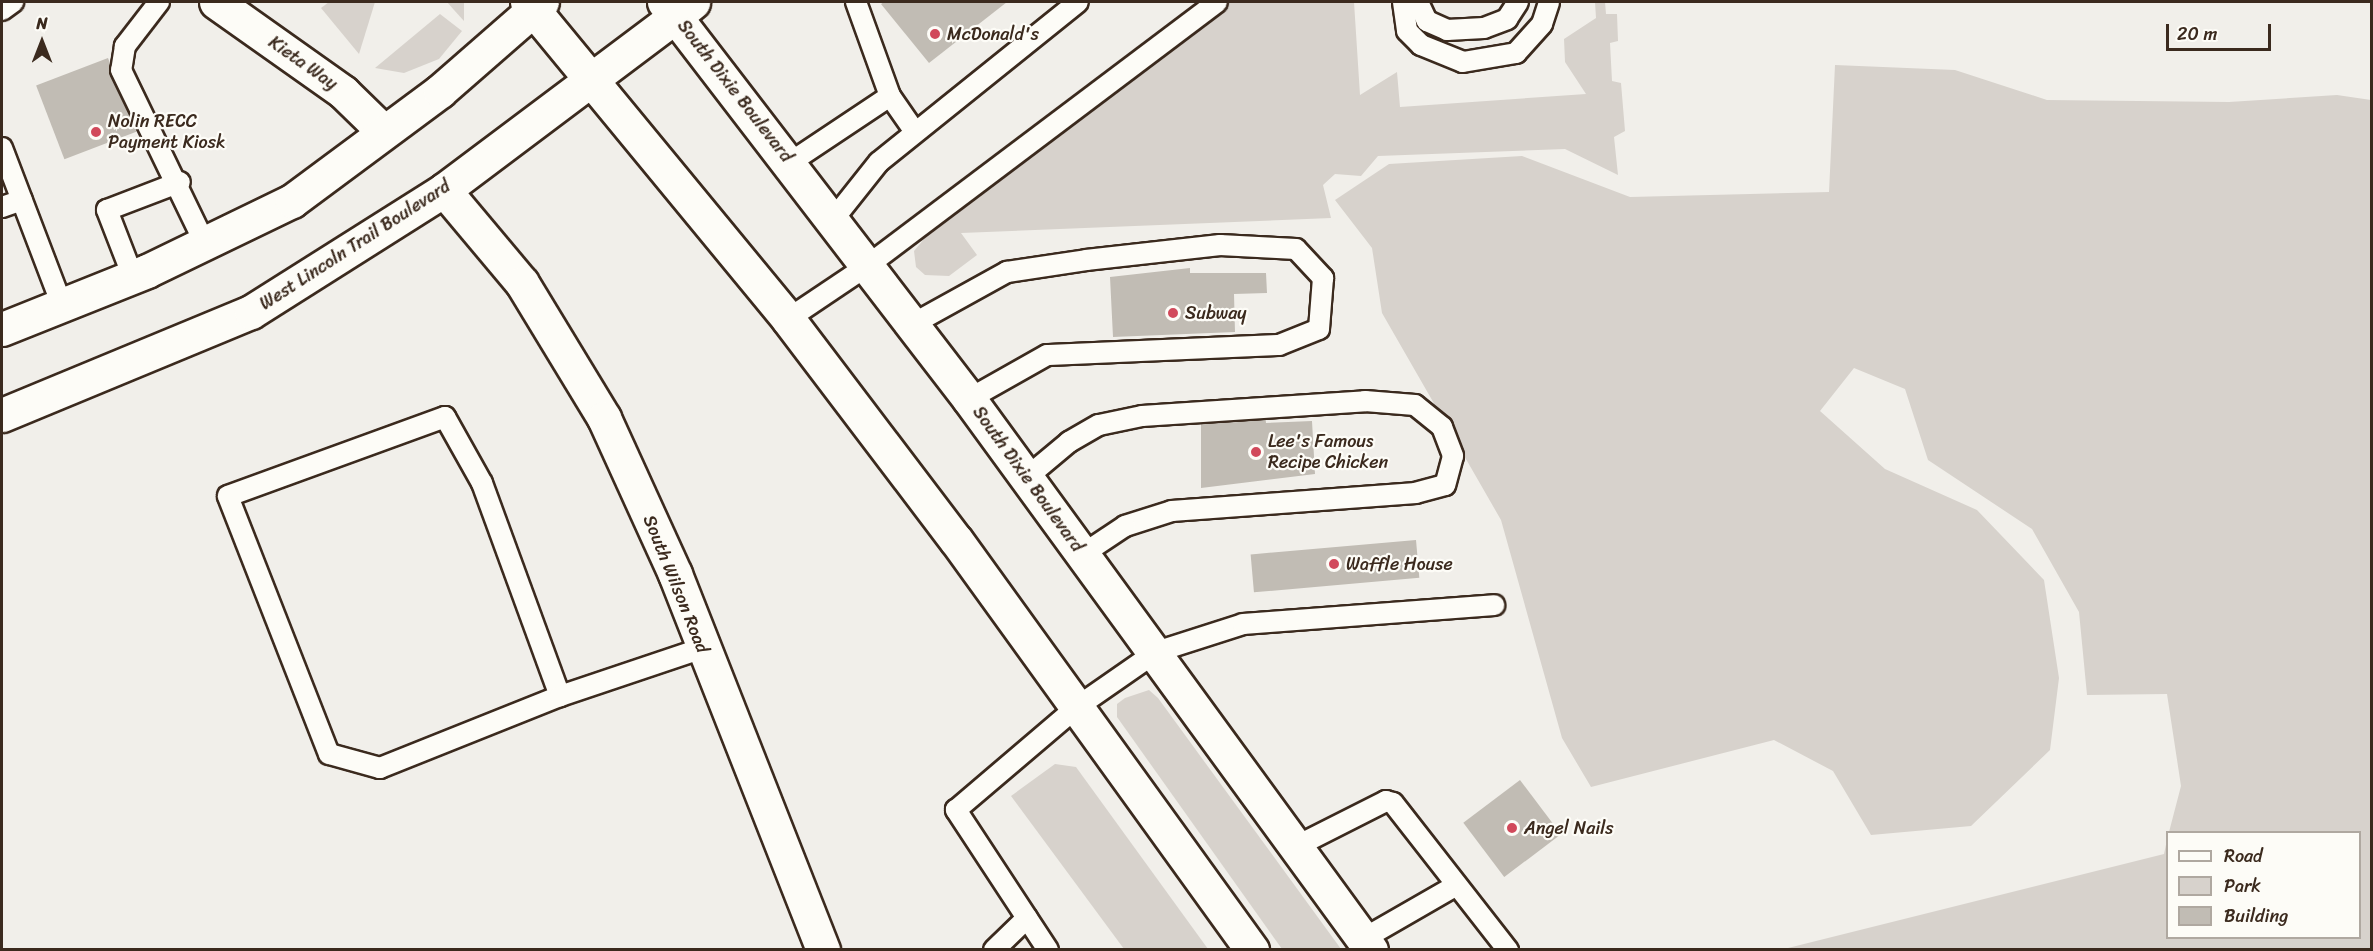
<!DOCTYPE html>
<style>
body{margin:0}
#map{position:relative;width:2373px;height:951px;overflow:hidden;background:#f1efea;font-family:Sriracha,sans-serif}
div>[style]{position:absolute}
.green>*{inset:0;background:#d7d2cc}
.building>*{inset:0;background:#c1bcb4;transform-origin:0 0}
.roads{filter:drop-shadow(2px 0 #3b2a1e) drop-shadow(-2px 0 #3b2a1e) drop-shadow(0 2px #3b2a1e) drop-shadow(0 -2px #3b2a1e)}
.service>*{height:20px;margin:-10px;padding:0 10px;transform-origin:10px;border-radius:10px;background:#fdfcf7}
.tertiary>*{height:33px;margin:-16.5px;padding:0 16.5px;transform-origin:16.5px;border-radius:16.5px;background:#fdfcf7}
.secondary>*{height:33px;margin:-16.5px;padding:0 16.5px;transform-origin:16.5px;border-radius:16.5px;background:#fdfcf7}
.trunk>*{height:33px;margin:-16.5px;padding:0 16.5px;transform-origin:16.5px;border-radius:16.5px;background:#fdfcf7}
.dots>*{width:16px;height:16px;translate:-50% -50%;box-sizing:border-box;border:3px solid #fdfcf7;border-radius:50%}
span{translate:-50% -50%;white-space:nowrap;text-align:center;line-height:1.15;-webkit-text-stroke:4.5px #fdfcf7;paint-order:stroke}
.poi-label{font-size:18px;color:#3b2a1e}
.left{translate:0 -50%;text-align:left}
.street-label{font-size:18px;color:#3b2a1e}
.frame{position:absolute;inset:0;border:3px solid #3b2a1e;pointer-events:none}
.legend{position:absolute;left:2166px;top:831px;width:195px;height:108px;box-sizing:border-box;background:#fdfcf7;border:2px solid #afa8a0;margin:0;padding:8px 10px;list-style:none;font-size:18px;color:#3b2a1e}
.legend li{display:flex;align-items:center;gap:12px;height:30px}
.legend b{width:30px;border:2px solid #afa8a0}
.north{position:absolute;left:12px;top:12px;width:60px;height:60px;-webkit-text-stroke:4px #fdfcf7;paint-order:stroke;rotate:0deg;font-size:16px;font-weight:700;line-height:24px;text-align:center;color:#3b2a1e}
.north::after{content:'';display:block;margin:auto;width:21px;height:27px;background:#3b2a1e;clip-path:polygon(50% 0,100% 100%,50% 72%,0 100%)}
.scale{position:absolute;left:2166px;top:24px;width:105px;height:27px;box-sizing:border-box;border:3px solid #3b2a1e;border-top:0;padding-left:8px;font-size:18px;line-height:21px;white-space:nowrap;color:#3b2a1e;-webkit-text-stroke:4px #fdfcf7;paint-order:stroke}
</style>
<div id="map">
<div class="green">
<div style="clip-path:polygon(329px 2px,375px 2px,359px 54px,321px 8px)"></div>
<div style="clip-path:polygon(447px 2px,464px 2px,464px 21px,454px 10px)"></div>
<div style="clip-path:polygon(1230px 2px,1354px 2px,1360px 95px,1397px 72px,1400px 107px,1586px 94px,1565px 62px,1564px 39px,1596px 18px,1595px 2px,1605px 2px,1606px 14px,1617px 14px,1618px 41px,1610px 43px,1612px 81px,1621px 83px,1625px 131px,1614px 137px,1618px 175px,1565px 149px,1378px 156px,1361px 176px,1335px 174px,1323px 185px,1331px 218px,961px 233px,977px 255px,949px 276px,925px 275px,916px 267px,914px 251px,925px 238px)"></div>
<div style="clip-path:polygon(440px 14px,462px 31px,439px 59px,404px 73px,375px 68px)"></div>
<div style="clip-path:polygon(1835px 65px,1955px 70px,2047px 100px,2229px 102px,2337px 95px,2371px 100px,2371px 949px,1784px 949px,2164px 854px,2167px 840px,2168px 938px,2360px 938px,2360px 832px,2169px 832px,2181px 786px,2167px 694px,2087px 695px,2079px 612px,2032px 529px,1928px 460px,1905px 389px,1854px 368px,1820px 411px,1885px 469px,1977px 510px,2044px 580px,2059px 678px,2050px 750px,1971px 826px,1871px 835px,1833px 771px,1774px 740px,1591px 787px,1562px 738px,1501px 520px,1382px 313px,1372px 248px,1335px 200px,1389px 164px,1522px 156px,1630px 197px,1829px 192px)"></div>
<div style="clip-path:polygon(1149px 690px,1158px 698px,1341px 949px,1282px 949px,1117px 717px,1117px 704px,1125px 698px)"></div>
<div style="clip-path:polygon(1055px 764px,1076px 767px,1208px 949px,1124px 949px,1011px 796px)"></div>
</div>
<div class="building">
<div style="clip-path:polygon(884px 2px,1007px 2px,929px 63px,881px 4px)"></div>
<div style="left:108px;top:58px;width:79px;height:77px;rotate:69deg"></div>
<div style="clip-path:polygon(1190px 268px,1190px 273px,1266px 273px,1267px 293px,1234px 294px,1235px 332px,1113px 337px,1110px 277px)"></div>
<div style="clip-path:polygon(1265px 413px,1266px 423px,1312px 421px,1315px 474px,1201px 488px,1201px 424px,1239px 422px,1239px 414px)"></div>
<div style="left:1416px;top:540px;width:38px;height:166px;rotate:85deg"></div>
<div style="left:1520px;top:780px;width:68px;height:71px;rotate:53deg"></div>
</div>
<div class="roads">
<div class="service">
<div style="left:159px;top:2px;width:56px;rotate:127.7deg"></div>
<div style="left:125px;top:46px;width:24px;rotate:99deg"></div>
<div style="left:121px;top:70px;width:193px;rotate:64.2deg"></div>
<div style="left:1403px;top:2px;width:29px;rotate:82deg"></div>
<div style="left:1407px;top:31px;width:20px;rotate:45deg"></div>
<div style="left:1421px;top:45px;width:45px;rotate:22deg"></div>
<div style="left:1463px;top:62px;width:54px;rotate:-9.6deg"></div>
<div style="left:1516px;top:53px;width:39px;rotate:-48deg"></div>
<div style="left:1542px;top:24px;width:23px;rotate:-72deg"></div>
<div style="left:1418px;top:2px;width:21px;rotate:65deg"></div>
<div style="left:1427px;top:21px;width:22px;rotate:24deg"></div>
<div style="left:1447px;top:30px;width:37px;rotate:-3deg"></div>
<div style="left:1484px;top:28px;width:25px;rotate:-21deg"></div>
<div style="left:1507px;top:19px;width:20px;rotate:-57deg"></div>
<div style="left:2px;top:10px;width:14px;rotate:-36deg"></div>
<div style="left:890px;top:96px;width:44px;rotate:55.2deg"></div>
<div style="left:2px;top:148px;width:168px;rotate:69.1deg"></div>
<div style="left:791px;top:162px;width:119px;rotate:-33.7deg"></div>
<div style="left:890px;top:96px;width:100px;rotate:-109.9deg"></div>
<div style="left:2px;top:207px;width:21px;rotate:-19deg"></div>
<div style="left:832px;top:221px;width:75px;rotate:-51.5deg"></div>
<div style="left:879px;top:162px;width:255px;rotate:-38.8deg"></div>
<div style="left:133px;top:277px;width:72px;rotate:-111.2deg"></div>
<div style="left:107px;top:210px;width:78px;rotate:-21deg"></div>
<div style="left:788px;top:319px;width:95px;rotate:-33.9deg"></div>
<div style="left:867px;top:266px;width:438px;rotate:-37deg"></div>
<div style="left:911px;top:325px;width:110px;rotate:-28.9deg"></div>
<div style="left:1007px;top:272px;width:80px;rotate:-8.6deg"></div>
<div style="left:1086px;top:260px;width:135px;rotate:-6.4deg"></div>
<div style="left:1220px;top:245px;width:76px;rotate:3deg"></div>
<div style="left:1296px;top:249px;width:40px;rotate:47deg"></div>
<div style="left:1323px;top:278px;width:51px;rotate:94.5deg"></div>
<div style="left:1319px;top:329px;width:43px;rotate:158.2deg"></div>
<div style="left:1279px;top:345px;width:232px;rotate:177.5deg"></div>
<div style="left:1047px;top:355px;width:90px;rotate:150.6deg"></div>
<div style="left:1026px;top:478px;width:56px;rotate:-39.9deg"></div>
<div style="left:1069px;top:442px;width:34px;rotate:-30deg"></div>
<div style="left:1099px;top:425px;width:44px;rotate:-11.8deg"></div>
<div style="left:1142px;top:416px;width:224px;rotate:-3.8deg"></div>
<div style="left:1365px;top:401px;width:50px;rotate:4.6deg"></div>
<div style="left:1415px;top:405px;width:35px;rotate:39deg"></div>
<div style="left:1442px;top:427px;width:31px;rotate:69deg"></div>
<div style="left:1453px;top:456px;width:30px;rotate:105deg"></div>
<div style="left:1445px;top:485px;width:30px;rotate:165deg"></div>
<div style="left:1416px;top:493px;width:245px;rotate:175.8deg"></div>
<div style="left:1172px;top:511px;width:49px;rotate:162.3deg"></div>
<div style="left:1125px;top:526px;width:50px;rotate:146.3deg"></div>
<div style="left:560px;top:696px;width:194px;rotate:158.2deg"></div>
<div style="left:380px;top:768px;width:53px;rotate:-164.6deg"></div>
<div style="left:329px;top:754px;width:277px;rotate:-111.4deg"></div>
<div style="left:228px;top:496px;width:231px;rotate:-20deg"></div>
<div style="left:445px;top:417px;width:76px;rotate:60.7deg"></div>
<div style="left:482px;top:483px;width:227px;rotate:69.9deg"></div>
<div style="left:560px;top:696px;width:151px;rotate:-18.6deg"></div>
<div style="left:1297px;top:846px;width:100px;rotate:-26.8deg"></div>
<div style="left:1386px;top:801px;width:7px;rotate:16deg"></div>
<div style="left:1393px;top:803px;width:187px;rotate:52deg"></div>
<div style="left:1363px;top:939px;width:108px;rotate:-29.9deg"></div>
<div style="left:994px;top:950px;width:46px;rotate:-44.1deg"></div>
<div style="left:1048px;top:950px;width:168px;rotate:-123.3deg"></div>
<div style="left:956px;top:810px;width:159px;rotate:-40.4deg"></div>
<div style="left:1077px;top:707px;width:96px;rotate:-34.8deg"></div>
<div style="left:1156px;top:652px;width:91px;rotate:-17.8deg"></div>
<div style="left:1243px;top:624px;width:252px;rotate:-4.3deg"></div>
</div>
<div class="tertiary">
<div style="left:216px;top:2px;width:156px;rotate:35.3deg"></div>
<div style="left:343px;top:92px;width:57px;rotate:44.3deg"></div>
<div style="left:676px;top:16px;width:22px;rotate:-39deg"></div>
</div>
<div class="secondary">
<div style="left:444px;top:190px;width:121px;rotate:50deg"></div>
<div style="left:522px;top:283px;width:158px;rotate:58.7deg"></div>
<div style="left:604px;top:418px;width:171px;rotate:65.5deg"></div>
<div style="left:675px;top:574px;width:404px;rotate:68.5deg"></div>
<div style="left:2px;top:329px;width:156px;rotate:-21.8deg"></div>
<div style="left:147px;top:271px;width:161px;rotate:-25.8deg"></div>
<div style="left:292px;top:201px;width:184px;rotate:-36.6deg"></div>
<div style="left:440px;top:91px;width:135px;rotate:-41.1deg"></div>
<div style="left:2px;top:415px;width:269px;rotate:-22.5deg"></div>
<div style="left:251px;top:312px;width:228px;rotate:-32.3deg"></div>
<div style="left:444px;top:190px;width:290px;rotate:-36.9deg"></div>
</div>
<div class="trunk">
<div style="left:527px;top:2px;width:411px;rotate:50.5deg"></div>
<div style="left:788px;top:319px;width:278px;rotate:52.8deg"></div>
<div style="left:956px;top:540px;width:506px;rotate:54.17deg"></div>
<div style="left:664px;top:2px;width:501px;rotate:52.47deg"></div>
<div style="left:969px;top:399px;width:682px;rotate:53.89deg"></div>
</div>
</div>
<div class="dots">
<div style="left:935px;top:34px;background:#d1495b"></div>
<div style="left:96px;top:132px;background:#d1495b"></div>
<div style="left:1173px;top:313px;background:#d1495b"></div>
<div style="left:1256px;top:452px;background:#d1495b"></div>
<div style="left:1334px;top:564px;background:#d1495b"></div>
<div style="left:1512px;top:828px;background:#d1495b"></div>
</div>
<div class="poi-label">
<span class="left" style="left:947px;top:34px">McDonald's</span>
<span class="left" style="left:108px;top:132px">Nolin RECC<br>Payment Kiosk</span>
<span class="left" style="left:1185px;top:313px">Subway</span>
<span class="left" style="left:1268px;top:452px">Lee's Famous<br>Recipe Chicken</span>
<span class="left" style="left:1346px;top:564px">Waffle House</span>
<span class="left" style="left:1524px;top:828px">Angel Nails</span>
</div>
<div class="street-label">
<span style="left:303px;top:63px;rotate:35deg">Kieta Way</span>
<span style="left:735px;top:91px;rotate:52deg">South Dixie Boulevard</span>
<span style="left:355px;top:245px;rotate:-33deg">West Lincoln Trail Boulevard</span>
<span style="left:1028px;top:479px;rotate:54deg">South Dixie Boulevard</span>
<span style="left:676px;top:584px;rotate:68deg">South Wilson Road</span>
</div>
<div class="frame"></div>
<ul class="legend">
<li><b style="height:8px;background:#fdfcf7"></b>Road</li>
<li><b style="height:16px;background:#d7d2cc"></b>Park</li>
<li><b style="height:16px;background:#c1bcb4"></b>Building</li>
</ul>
<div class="north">N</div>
<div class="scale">20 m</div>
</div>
